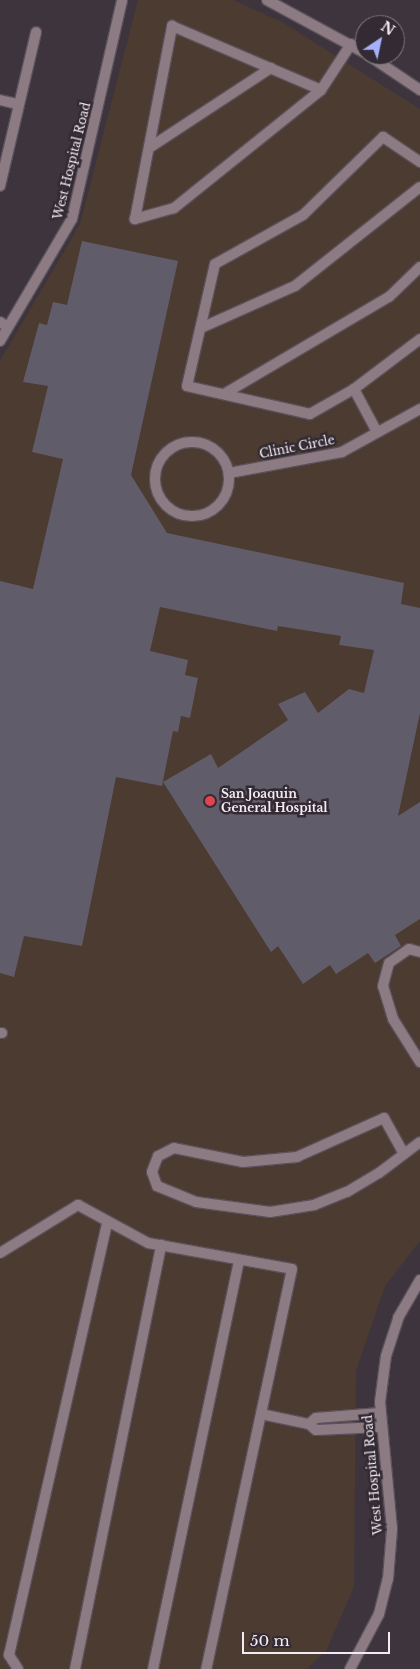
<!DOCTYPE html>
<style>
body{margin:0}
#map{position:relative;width:420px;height:1669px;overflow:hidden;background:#3d343d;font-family:"Libre Baskerville",serif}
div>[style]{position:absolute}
.medical>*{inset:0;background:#4c3b31}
.building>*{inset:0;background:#615c69}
.roads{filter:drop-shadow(1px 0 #5a515a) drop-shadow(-1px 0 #5a515a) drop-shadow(0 1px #5a515a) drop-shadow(0 -1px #5a515a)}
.service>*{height:10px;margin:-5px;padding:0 5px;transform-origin:5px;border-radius:5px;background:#8d7b84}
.service>.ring{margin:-5px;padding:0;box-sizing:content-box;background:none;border:10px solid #8d7b84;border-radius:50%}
.minor>*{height:10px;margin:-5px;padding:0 5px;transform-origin:5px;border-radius:5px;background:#8d7b84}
.dots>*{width:14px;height:14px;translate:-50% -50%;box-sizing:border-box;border:2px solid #332a33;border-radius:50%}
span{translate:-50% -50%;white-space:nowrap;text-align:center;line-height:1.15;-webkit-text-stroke:5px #332a33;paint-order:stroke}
.street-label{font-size:12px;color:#f2ecf2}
.poi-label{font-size:12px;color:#f2ecf2;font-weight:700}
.left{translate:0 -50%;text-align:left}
.north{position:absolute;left:355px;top:15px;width:50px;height:50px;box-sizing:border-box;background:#332a33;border:1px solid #7f787f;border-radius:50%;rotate:34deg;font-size:14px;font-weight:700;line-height:20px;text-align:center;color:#f2ecf2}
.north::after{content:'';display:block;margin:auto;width:18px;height:22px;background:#a5b1fc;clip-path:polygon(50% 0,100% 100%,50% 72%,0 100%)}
.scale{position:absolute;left:242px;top:1632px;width:148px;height:22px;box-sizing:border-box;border:2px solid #f2ecf2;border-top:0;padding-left:6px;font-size:15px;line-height:18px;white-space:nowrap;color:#f2ecf2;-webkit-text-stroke:4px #332a33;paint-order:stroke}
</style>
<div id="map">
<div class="medical">
<div style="clip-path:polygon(138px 0,233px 0,282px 22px,420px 109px,420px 1241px,385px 1286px,356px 1371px,354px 1587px,326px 1651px,307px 1669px,0 1669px,0 361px,80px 224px)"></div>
</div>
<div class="building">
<div style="clip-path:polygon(82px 241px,178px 261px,131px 475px,167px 533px,404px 583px,401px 604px,420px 608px,420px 713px,398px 816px,420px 802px,420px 919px,395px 935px,401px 946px,375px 963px,368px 953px,336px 974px,330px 965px,303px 984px,278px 946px,271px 952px,163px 782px,211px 754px,218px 768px,288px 720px,278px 704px,305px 692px,318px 713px,349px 689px,364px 693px,374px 650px,339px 645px,341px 636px,278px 626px,277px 631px,160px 607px,150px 651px,188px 660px,185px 675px,198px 678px,190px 718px,181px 716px,178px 732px,173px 731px,162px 786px,116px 777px,82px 946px,24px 936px,14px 977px,0 973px,0 581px,33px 589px,63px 459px,32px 452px,48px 386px,23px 382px,39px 323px,47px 325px,53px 302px,67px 305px)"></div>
</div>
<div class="roads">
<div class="service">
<div style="left:321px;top:90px;width:189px;rotate:141.2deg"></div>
<div style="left:174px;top:208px;width:41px;rotate:164.2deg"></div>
<div style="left:135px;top:219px;width:197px;rotate:-79.1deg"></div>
<div style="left:172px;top:26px;width:162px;rotate:23.2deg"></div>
<div style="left:321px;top:90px;width:55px;rotate:-56.9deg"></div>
<div style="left:0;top:100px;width:17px;rotate:13deg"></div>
<div style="left:149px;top:148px;width:146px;rotate:-33.3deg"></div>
<div style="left:0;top:186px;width:158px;rotate:-76.8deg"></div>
<div style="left:0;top:322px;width:9px;rotate:32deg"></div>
<div style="left:201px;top:328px;width:103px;rotate:-24.1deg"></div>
<div style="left:295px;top:286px;width:159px;rotate:-38.4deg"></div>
<div style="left:354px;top:389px;width:83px;rotate:-37.1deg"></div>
<div style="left:224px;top:394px;width:191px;rotate:-30.5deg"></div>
<div style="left:389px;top:297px;width:43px;rotate:-44.1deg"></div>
<div style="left:377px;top:432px;width:49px;rotate:-118.1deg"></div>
<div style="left:354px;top:389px;width:51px;rotate:150.4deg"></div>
<div style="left:310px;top:414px;width:126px;rotate:-167.2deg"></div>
<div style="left:187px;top:386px;width:125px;rotate:-77.1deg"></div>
<div style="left:215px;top:264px;width:101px;rotate:-29.1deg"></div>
<div style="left:303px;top:215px;width:112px;rotate:-44.3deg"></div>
<div style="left:383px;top:137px;width:45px;rotate:34deg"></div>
<div class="ring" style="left:155px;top:442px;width:64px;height:64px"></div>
<div style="left:229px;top:473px;width:115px;rotate:-10.5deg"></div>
<div style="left:342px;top:452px;width:89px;rotate:-28.9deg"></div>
<div style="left:420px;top:952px;width:11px;rotate:-165deg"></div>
<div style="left:409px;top:949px;width:24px;rotate:145deg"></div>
<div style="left:389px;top:963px;width:24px;rotate:105deg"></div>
<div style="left:383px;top:986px;width:34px;rotate:73deg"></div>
<div style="left:393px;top:1019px;width:51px;rotate:57.9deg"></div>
<div style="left:0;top:1033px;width:2px"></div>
<div style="left:404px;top:1154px;width:41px;rotate:-119.1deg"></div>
<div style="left:384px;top:1118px;width:95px;rotate:155.9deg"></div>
<div style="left:297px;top:1157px;width:54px;rotate:174.7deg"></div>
<div style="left:243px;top:1162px;width:70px;rotate:-168.5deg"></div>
<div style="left:174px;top:1148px;width:18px;rotate:153deg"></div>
<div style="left:158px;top:1156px;width:17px;rotate:111deg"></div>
<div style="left:152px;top:1172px;width:15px;rotate:70deg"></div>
<div style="left:157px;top:1186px;width:42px;rotate:22.3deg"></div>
<div style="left:196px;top:1202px;width:75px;rotate:7.7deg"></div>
<div style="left:270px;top:1212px;width:45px;rotate:-9deg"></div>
<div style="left:314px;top:1205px;width:35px;rotate:-22deg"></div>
<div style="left:347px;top:1192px;width:37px;rotate:-31deg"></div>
<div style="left:379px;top:1173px;width:51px;rotate:-37.1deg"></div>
<div style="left:0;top:1253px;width:92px;rotate:-31.6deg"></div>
<div style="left:78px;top:1205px;width:80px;rotate:28.5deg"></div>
<div style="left:148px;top:1243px;width:146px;rotate:10.2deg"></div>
<div style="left:292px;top:1269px;width:409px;rotate:102.1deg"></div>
<div style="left:261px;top:1414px;width:49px;rotate:11.8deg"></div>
<div style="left:309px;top:1424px;width:9px;rotate:41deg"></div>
<div style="left:316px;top:1430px;width:65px;rotate:-2.6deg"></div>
<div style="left:309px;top:1424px;width:9px;rotate:-41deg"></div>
<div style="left:316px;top:1418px;width:64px;rotate:-4.5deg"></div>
<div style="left:18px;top:1669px;width:17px;rotate:-123deg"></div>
<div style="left:9px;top:1655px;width:445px;rotate:-77.2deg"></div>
<div style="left:75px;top:1669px;width:433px;rotate:-78.5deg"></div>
<div style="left:153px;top:1669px;width:418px;rotate:-78.1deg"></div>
</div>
<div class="minor">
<div style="left:267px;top:0;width:111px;rotate:28.4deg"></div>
<div style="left:368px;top:55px;width:63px;rotate:33.9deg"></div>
<div style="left:0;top:341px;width:142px;rotate:-59.5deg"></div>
<div style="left:72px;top:219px;width:225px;rotate:-77.1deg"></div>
<div style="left:350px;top:1669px;width:62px;rotate:-62.2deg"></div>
<div style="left:379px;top:1614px;width:36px;rotate:-76deg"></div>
<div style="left:388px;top:1579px;width:50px;rotate:-85.4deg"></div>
<div style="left:392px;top:1529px;width:128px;rotate:-95.4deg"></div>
<div style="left:380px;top:1402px;width:46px;rotate:-82.6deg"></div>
<div style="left:386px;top:1356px;width:40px;rotate:-72deg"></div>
<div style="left:398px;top:1318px;width:44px;rotate:-59.9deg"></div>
</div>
</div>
<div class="dots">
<div style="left:210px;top:801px;background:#e0444e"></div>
</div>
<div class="street-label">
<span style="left:72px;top:161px;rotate:-76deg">West Hospital Road</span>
<span style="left:297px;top:447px;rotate:-11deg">Clinic Circle</span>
<span style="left:373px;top:1475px;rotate:-95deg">West Hospital Road</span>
</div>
<div class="poi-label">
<span class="left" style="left:221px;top:801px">San Joaquin<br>General Hospital</span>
</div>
<div class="north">N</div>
<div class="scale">50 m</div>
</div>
